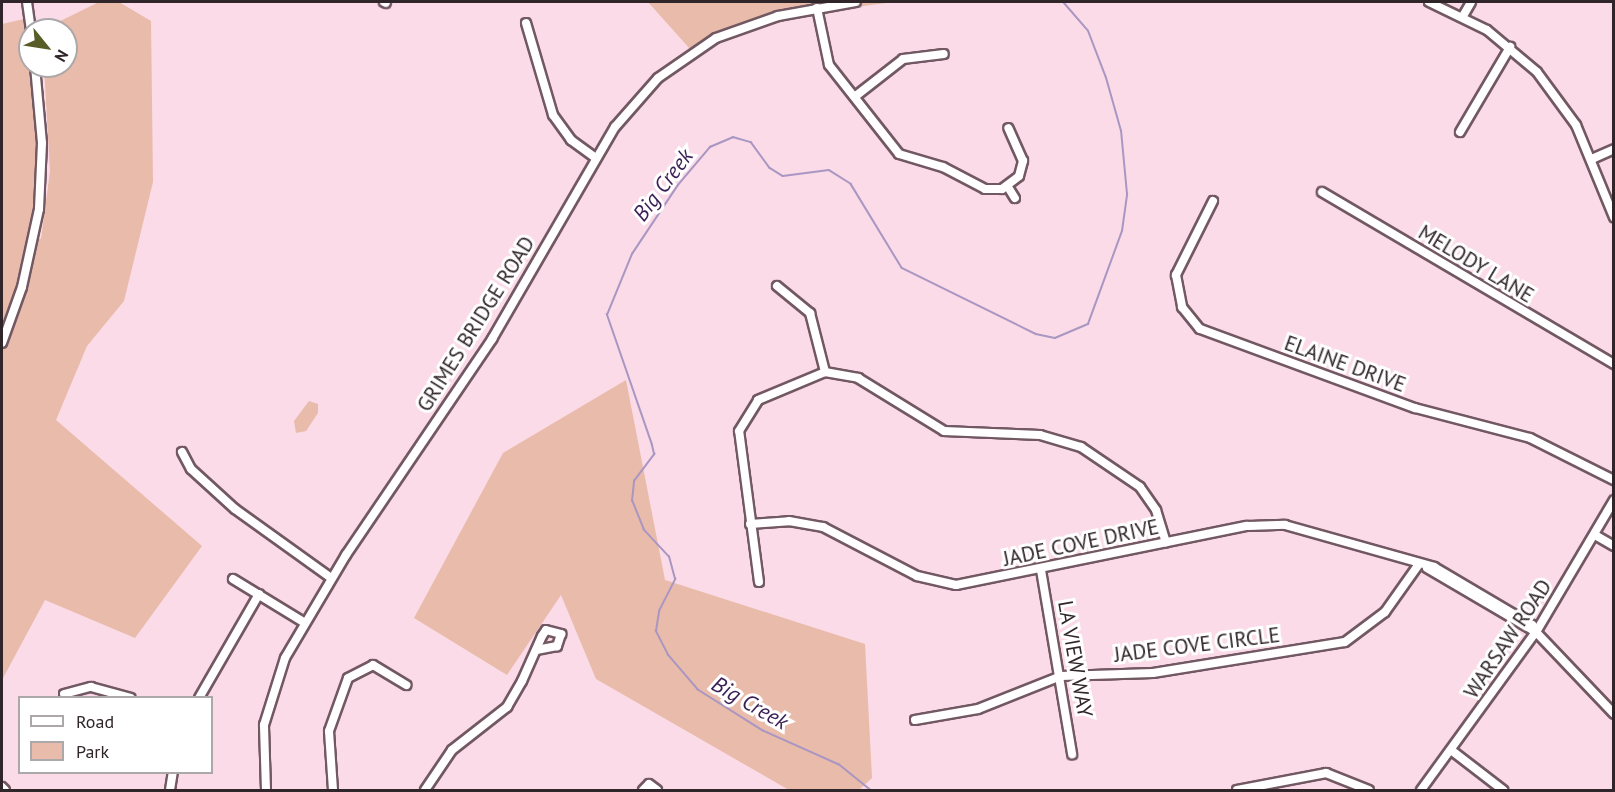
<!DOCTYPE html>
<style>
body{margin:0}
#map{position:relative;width:1615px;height:792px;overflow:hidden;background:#fadbe7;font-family:"PT Sans",sans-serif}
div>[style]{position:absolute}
.green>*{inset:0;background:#e9bbaa}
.stream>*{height:1.5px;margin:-0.75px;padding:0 0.75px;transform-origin:0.75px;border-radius:0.75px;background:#a996c2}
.roads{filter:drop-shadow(2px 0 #725862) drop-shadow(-2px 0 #725862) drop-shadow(0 2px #725862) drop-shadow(0 -2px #725862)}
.minor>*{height:8px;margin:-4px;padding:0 4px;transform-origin:4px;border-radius:4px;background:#fff}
span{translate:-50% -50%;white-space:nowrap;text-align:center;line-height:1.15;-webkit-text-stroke:6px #fff;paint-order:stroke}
.street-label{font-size:21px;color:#302529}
.water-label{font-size:22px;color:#3a1f55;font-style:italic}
.frame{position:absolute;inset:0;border:3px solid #302529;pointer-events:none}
.legend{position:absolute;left:18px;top:696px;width:195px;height:78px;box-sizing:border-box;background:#fff;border:2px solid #aca8a9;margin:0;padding:8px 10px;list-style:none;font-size:18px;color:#302529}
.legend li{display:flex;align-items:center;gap:12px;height:30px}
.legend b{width:30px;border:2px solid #aca8a9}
.north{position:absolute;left:18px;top:18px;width:60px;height:60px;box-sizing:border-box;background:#fff;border:2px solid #aca8a9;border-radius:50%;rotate:120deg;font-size:16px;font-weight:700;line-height:24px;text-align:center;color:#302529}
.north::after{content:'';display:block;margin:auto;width:21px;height:27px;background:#585c29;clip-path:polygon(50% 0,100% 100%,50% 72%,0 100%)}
</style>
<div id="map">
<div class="green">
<div style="clip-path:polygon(99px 2px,119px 2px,151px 21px,153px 182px,124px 301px,87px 346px,56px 420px,202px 546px,135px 638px,45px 600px,2px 680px,2px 24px,24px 19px,41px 123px,35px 237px,41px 239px,50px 171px,44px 66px,66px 66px,66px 30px,42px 30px)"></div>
<div style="clip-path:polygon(648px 2px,893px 2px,748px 22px,690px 49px)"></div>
<div style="clip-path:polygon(626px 380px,665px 580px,865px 644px,872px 778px,859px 790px,789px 790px,596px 679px,561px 595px,507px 675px,414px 618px,503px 453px)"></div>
<div style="clip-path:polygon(309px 401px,318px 404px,318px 413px,306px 431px,296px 433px,294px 421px)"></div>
</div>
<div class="stream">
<div style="left:870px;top:790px;width:40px;rotate:-141deg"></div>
<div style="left:839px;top:765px;width:83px;rotate:-155.9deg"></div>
<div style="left:763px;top:731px;width:77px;rotate:-147.8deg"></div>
<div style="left:698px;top:690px;width:46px;rotate:-130.6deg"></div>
<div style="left:668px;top:655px;width:27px;rotate:-117deg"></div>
<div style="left:656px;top:631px;width:20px;rotate:-81deg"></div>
<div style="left:659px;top:611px;width:36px;rotate:-63deg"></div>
<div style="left:675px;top:579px;width:23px;rotate:-105deg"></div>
<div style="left:669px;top:557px;width:37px;rotate:-133deg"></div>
<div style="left:644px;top:530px;width:31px;rotate:-112deg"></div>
<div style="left:632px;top:501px;width:20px;rotate:-84deg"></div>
<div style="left:634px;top:481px;width:34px;rotate:-53deg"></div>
<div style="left:654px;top:454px;width:9px;rotate:-103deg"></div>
<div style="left:652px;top:445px;width:138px;rotate:-109.1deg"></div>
<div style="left:607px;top:315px;width:66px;rotate:-67.7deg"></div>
<div style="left:632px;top:254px;width:83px;rotate:-56.3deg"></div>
<div style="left:678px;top:185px;width:50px;rotate:-49.9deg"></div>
<div style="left:710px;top:147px;width:25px;rotate:-23deg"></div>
<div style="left:733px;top:137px;width:19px;rotate:16deg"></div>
<div style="left:751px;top:142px;width:32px;rotate:54deg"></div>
<div style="left:770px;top:168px;width:15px;rotate:32deg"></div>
<div style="left:783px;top:176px;width:46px;rotate:-7.4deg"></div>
<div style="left:829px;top:170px;width:26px;rotate:32deg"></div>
<div style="left:851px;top:184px;width:98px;rotate:58.7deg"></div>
<div style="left:902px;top:268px;width:149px;rotate:26.2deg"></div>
<div style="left:1036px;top:334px;width:19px;rotate:12deg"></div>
<div style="left:1055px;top:338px;width:36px;rotate:-23deg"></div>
<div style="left:1088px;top:324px;width:99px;rotate:-69.9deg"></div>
<div style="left:1122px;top:231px;width:37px;rotate:-82deg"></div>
<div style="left:1127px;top:194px;width:63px;rotate:-95.4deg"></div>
<div style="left:1121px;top:131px;width:55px;rotate:-105.8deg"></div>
<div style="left:1106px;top:78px;width:50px;rotate:-111deg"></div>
<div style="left:1088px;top:31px;width:38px;rotate:-131deg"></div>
</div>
<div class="roads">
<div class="minor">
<div style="left:27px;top:2px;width:28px;rotate:82deg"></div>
<div style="left:384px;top:2px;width:2px;rotate:27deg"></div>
<div style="left:1429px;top:2px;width:64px;rotate:25.8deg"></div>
<div style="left:1487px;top:30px;width:65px;rotate:40deg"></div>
<div style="left:1537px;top:72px;width:66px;rotate:53.7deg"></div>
<div style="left:1576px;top:125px;width:100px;rotate:67.6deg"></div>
<div style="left:817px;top:8px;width:58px;rotate:78.1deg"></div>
<div style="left:829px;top:65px;width:113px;rotate:51.8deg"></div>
<div style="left:899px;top:154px;width:46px;rotate:16.5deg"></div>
<div style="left:943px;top:167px;width:47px;rotate:27.6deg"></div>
<div style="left:985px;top:189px;width:17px"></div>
<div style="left:1002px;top:189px;width:21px;rotate:-37deg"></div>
<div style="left:1019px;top:176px;width:16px;rotate:-75deg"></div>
<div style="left:1023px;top:161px;width:36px;rotate:-114deg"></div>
<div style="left:1463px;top:16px;width:16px;rotate:-60deg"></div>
<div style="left:526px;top:23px;width:96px;rotate:73.6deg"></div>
<div style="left:553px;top:115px;width:31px;rotate:54deg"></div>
<div style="left:571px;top:140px;width:31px;rotate:36deg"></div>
<div style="left:857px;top:95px;width:58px;rotate:-38deg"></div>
<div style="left:903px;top:59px;width:41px;rotate:-7deg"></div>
<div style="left:1460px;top:132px;width:99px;rotate:-59.5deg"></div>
<div style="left:1594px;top:158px;width:22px;rotate:-24deg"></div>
<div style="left:1008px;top:187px;width:13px;rotate:58deg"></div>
<div style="left:1322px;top:192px;width:339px;rotate:30.5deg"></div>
<div style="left:1213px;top:201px;width:83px;rotate:116.6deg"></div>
<div style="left:1176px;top:275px;width:33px;rotate:79deg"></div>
<div style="left:1182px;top:307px;width:28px;rotate:51deg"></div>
<div style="left:1200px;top:329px;width:229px;rotate:20.2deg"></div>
<div style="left:1415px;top:408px;width:119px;rotate:14.6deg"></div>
<div style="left:1530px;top:438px;width:94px;rotate:26.6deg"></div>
<div style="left:777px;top:286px;width:43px;rotate:39.3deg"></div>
<div style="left:810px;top:313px;width:61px;rotate:75.7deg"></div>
<div style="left:2px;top:343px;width:59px;rotate:-70.3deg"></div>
<div style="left:22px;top:287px;width:80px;rotate:-77.7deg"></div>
<div style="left:39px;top:209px;width:66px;rotate:-87.4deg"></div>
<div style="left:42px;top:143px;width:77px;rotate:-95.2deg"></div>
<div style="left:182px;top:452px;width:19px;rotate:62deg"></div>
<div style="left:191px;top:469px;width:59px;rotate:42.3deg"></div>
<div style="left:235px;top:509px;width:118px;rotate:35.7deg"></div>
<div style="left:750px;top:524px;width:39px;rotate:-4deg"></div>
<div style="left:789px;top:521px;width:35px;rotate:10deg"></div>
<div style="left:823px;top:527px;width:106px;rotate:27.5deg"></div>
<div style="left:917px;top:576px;width:40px;rotate:13deg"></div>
<div style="left:956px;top:585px;width:297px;rotate:-11.5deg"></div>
<div style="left:1247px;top:526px;width:38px;rotate:-2deg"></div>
<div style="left:1285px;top:525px;width:155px;rotate:15.7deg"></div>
<div style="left:1434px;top:567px;width:114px;rotate:30.6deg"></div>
<div style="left:1532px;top:625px;width:5px;rotate:79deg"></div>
<div style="left:1595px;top:535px;width:22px;rotate:30deg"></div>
<div style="left:1427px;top:568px;width:126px;rotate:30.4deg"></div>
<div style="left:1536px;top:632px;width:113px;rotate:46.4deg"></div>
<div style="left:1041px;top:570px;width:187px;rotate:80.4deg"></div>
<div style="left:233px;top:579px;width:84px;rotate:31.4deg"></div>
<div style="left:759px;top:582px;width:152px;rotate:-97.5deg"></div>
<div style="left:739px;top:431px;width:36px;rotate:-58deg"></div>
<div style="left:758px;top:400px;width:73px;rotate:-22.7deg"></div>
<div style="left:825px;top:372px;width:34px;rotate:10deg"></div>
<div style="left:858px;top:378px;width:101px;rotate:31.6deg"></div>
<div style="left:944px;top:431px;width:96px;rotate:2.4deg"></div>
<div style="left:1040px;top:435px;width:43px;rotate:16.3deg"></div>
<div style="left:1081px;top:447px;width:71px;rotate:34.1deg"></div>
<div style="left:1140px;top:487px;width:28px;rotate:55deg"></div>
<div style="left:1156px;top:510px;width:34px;rotate:73deg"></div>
<div style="left:64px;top:694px;width:28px;rotate:-15deg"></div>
<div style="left:91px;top:687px;width:41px;rotate:15.4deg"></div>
<div style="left:199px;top:698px;width:120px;rotate:-60deg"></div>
<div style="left:915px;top:720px;width:64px;rotate:-9.9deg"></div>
<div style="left:978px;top:709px;width:89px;rotate:-21.7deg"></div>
<div style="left:1061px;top:676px;width:92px;rotate:-1.9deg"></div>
<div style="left:1153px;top:673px;width:194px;rotate:-9.2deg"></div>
<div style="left:1345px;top:642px;width:50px;rotate:-36.9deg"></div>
<div style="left:1385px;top:612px;width:59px;rotate:-54.7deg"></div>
<div style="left:1451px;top:750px;width:66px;rotate:37.6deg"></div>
<div style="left:2px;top:787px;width:4px;rotate:45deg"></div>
<div style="left:170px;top:790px;width:18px;rotate:-81deg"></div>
<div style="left:266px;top:790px;width:65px;rotate:-91.8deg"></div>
<div style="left:264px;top:725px;width:70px;rotate:-72.6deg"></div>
<div style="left:285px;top:658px;width:120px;rotate:-59.4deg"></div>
<div style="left:346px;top:555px;width:261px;rotate:-55.9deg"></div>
<div style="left:492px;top:339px;width:245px;rotate:-59.9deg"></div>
<div style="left:615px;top:127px;width:65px;rotate:-48.7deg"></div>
<div style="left:658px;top:78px;width:70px;rotate:-34.6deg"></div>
<div style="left:716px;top:38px;width:66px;rotate:-19.5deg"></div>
<div style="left:778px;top:16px;width:79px;rotate:-10.2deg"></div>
<div style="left:333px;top:790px;width:59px;rotate:-93.9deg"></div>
<div style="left:329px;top:731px;width:56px;rotate:-70.3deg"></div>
<div style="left:348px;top:678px;width:28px;rotate:-27deg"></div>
<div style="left:373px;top:665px;width:39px;rotate:31deg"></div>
<div style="left:425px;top:790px;width:48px;rotate:-56deg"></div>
<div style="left:452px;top:750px;width:70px;rotate:-38deg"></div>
<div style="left:507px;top:707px;width:30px;rotate:-60deg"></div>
<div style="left:522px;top:681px;width:49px;rotate:-66deg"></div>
<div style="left:542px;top:636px;width:7px;rotate:-56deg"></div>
<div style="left:546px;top:630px;width:16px;rotate:15deg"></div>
<div style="left:561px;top:634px;width:13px;rotate:108deg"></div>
<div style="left:557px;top:646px;width:21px;rotate:169deg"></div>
<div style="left:643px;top:790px;width:8px;rotate:-45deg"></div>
<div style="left:649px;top:784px;width:10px;rotate:37deg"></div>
<div style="left:1237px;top:790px;width:91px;rotate:-10.8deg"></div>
<div style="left:1326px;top:773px;width:46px;rotate:21.6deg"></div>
<div style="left:1421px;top:790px;width:195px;rotate:-54deg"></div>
<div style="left:1536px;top:632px;width:153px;rotate:-59.4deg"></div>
</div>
</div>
<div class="street-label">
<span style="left:1476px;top:264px;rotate:31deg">MELODY LANE</span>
<span style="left:476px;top:324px;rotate:-58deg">GRIMES BRIDGE ROAD</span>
<span style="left:1345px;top:364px;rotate:20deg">ELAINE DRIVE</span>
<span style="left:1081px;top:543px;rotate:-12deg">JADE COVE DRIVE</span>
<span style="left:1508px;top:639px;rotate:-56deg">WARSAW ROAD</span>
<span style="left:1197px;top:645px;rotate:-7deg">JADE COVE CIRCLE</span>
<span style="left:1075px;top:659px;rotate:80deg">LA VIEW WAY</span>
</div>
<div class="water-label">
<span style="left:663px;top:185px;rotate:-53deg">Big Creek</span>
<span style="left:750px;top:703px;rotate:30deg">Big Creek</span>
</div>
<div class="frame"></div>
<ul class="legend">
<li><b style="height:8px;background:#fff"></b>Road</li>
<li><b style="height:16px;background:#e9bbaa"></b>Park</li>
</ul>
<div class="north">N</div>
</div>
